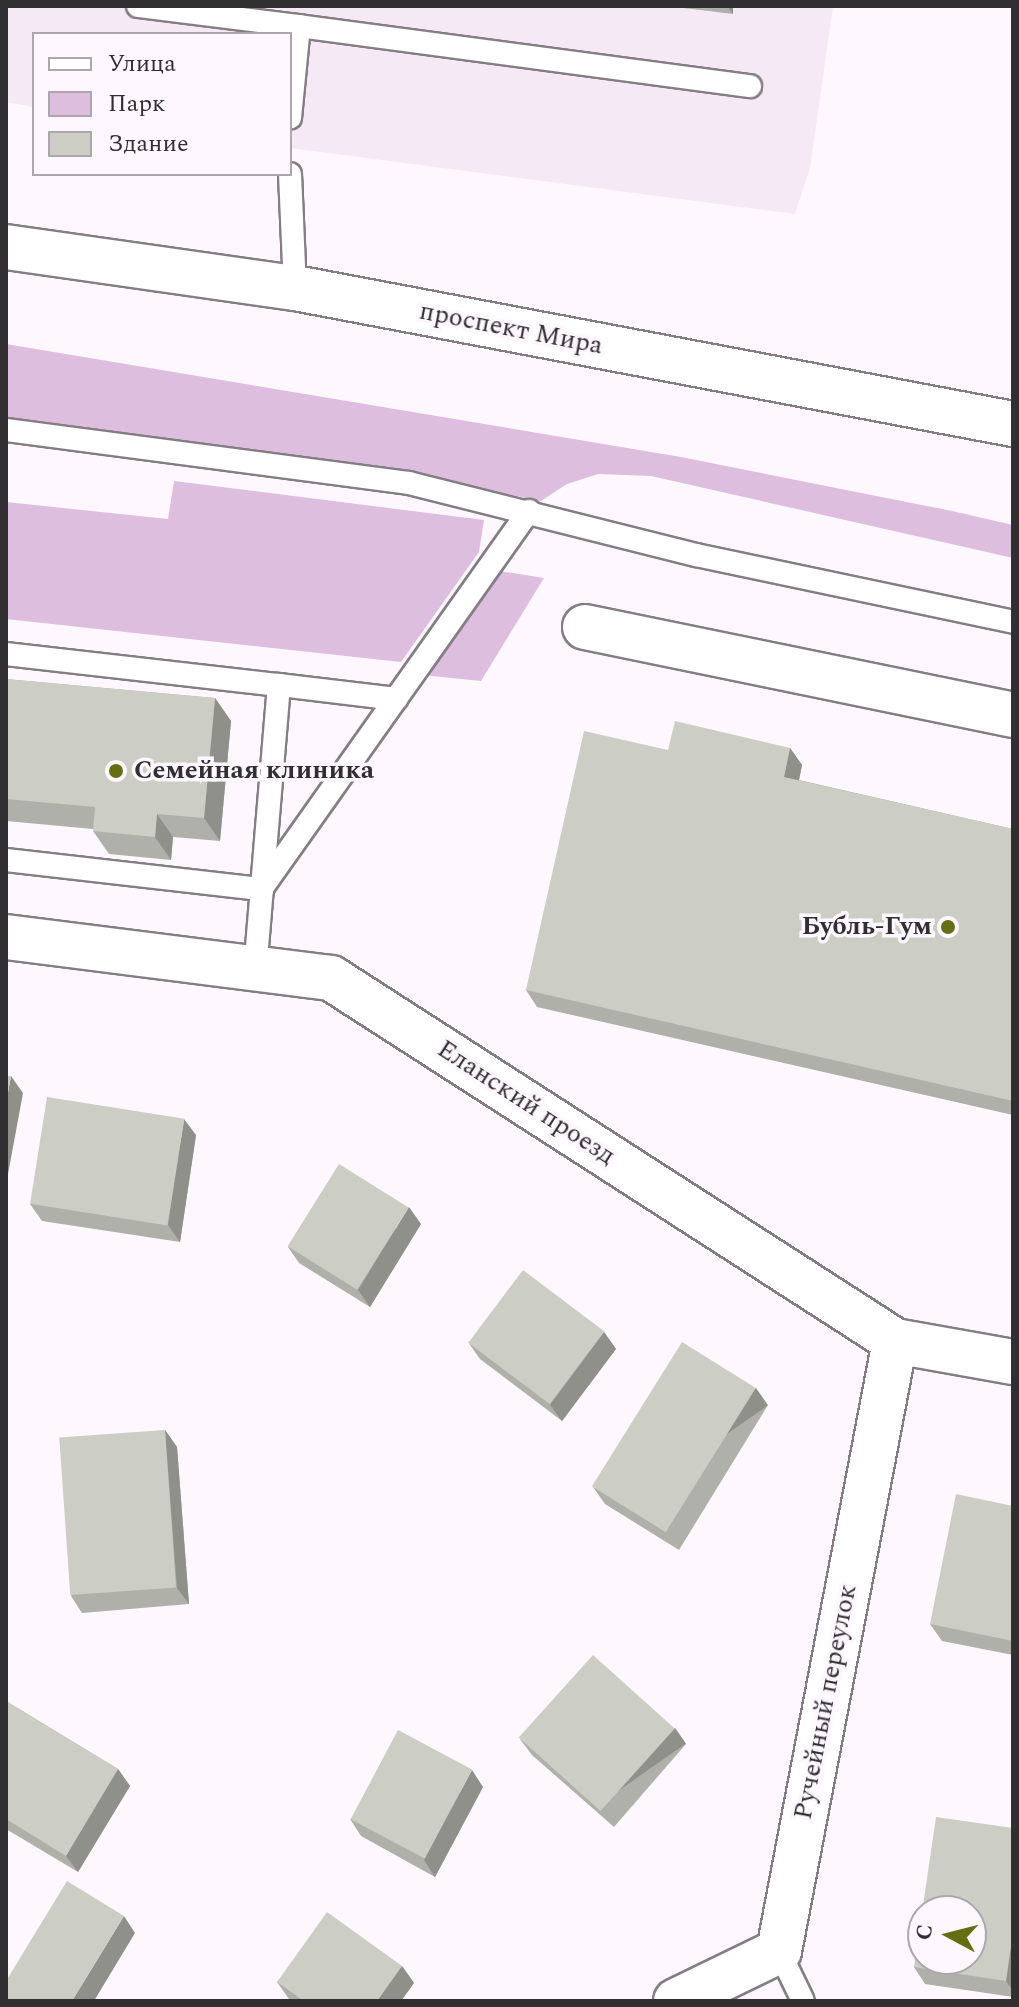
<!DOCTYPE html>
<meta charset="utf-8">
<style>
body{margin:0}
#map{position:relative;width:1019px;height:2007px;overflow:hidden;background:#fef7fe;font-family:Spectral,serif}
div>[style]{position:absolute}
.built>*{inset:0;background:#f6e9f6}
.green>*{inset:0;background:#debedf}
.roads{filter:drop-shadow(2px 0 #847e84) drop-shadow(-2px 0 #847e84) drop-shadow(0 2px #847e84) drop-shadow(0 -2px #847e84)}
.service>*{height:22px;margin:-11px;padding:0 11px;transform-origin:11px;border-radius:11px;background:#fff}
.minor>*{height:44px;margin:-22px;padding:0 22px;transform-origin:22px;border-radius:22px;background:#fff}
.primary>*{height:44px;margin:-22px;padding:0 22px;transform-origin:22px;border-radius:22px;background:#fff}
.wall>*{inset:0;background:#afb0a9}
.shaded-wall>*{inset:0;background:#8f9089;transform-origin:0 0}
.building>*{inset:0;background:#cccdc4;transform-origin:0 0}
.dots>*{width:22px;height:22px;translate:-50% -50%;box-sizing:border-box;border:4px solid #fef7fe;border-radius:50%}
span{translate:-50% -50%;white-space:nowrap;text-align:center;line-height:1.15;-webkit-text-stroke:7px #fef7fe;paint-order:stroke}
.street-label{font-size:26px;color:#322f32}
.poi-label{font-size:26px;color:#322f32;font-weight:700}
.left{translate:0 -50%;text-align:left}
.right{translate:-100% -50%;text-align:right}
.frame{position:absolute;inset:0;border:8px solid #322f32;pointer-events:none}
.legend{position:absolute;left:32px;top:32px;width:260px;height:144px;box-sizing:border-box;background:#fef7fe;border:2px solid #aca7ac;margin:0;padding:10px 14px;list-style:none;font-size:24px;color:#322f32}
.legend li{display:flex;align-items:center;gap:16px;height:40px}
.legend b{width:40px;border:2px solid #aca7ac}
.north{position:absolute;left:907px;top:1895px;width:80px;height:80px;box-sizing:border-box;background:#fef7fe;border:2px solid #aca7ac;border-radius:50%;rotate:277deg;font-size:22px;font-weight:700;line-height:32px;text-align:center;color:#322f32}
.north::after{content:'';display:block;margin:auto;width:28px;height:36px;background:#666e14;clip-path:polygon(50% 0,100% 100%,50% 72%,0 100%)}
</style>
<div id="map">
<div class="built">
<div style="clip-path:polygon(6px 6px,833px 6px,810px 168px,795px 214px,290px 148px,290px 34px,34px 34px,34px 107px,6px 102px)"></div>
</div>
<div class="green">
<div style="clip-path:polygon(6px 344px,681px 457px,952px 511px,1013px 525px,1013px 558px,651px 476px,598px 474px,567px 484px,541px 501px,385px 469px,6px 421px)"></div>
<div style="clip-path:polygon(174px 481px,484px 520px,479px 552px,401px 662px,6px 619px,6px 502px,168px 519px)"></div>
<div style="clip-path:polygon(493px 570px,544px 578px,481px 681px,422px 675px)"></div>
</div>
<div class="roads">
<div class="service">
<div style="left:138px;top:6px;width:162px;rotate:7.1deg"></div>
<div style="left:299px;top:26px;width:92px;rotate:95.6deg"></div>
<div style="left:299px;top:26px;width:455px;rotate:7.6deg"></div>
<div style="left:290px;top:174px;width:114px;rotate:87.5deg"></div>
<div style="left:6px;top:430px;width:406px;rotate:7.5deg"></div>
<div style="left:409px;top:483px;width:296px;rotate:14.1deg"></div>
<div style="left:696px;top:555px;width:324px;rotate:11.9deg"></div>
<div style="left:6px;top:654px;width:275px;rotate:6.5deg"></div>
<div style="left:279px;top:685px;width:284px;rotate:94.8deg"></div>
<div style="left:279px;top:685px;width:118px;rotate:6.8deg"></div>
<div style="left:6px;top:860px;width:258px;rotate:6.5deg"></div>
<div style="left:262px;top:888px;width:462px;rotate:-54.7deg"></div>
<div style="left:779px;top:1951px;width:55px;rotate:64.4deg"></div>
</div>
<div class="minor">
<div style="left:585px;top:627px;width:437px;rotate:11.6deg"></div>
<div style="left:6px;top:937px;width:328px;rotate:7.2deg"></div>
<div style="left:331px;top:978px;width:671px;rotate:32.77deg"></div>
<div style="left:895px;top:1341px;width:120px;rotate:10.1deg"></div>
<div style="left:676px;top:2001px;width:114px;rotate:-25.9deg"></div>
<div style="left:779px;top:1951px;width:621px;rotate:-79.23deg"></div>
</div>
<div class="primary">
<div style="left:6px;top:247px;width:292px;rotate:8.1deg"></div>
<div style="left:295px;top:288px;width:731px;rotate:10.73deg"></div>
</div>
</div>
<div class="wall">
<div style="clip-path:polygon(667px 6px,733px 6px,733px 14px)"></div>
<div style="clip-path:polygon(6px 679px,215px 698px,231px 721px,220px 841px,173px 837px,171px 860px,109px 854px,93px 831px,93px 829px,6px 821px)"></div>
<div style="clip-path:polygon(790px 748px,802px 765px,799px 780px,1013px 829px,1013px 1115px,537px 1007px,526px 990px,668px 750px)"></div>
<div style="clip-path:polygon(196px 1135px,180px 1242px,42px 1221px,30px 1204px)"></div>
<div style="clip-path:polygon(421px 1224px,370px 1307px,299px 1263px,288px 1247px)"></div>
<div style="clip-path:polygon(604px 1332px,616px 1349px,562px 1421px,480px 1359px,468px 1342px)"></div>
<div style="clip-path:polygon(768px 1405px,679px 1550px,605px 1504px,593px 1487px)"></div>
<div style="clip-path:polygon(165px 1430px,177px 1447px,189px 1604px,82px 1613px,71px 1596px)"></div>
<div style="clip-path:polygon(1013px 1506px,1013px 1655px,942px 1641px,930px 1624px)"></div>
<div style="clip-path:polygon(6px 1701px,118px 1769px,130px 1786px,78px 1872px,6px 1829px)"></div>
<div style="clip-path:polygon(675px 1728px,686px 1744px,614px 1827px,532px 1755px,520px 1739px)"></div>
<div style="clip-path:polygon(483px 1787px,435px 1877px,361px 1836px,350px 1819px)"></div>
<div style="clip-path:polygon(1013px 1828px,1013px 1997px,925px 1984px,914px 1967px)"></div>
<div style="clip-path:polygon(402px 1966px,414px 1983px,401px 2001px,292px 2001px,289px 1999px,277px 1982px)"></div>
</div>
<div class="shaded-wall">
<div style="clip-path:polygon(727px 6px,733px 6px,733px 14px)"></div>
<div style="clip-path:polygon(215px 698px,231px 721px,220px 841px,204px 818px)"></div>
<div style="clip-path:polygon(790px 748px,802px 765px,796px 794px,784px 777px)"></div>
<div style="clip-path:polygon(157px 814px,173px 837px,171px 860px,155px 837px)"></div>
<div style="clip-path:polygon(11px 1076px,23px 1093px,6px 1185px,6px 1103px)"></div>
<div style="clip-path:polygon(184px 1119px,196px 1135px,180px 1242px,168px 1225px)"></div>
<div style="clip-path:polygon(409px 1207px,421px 1224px,370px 1307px,358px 1290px)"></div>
<div style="clip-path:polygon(604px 1332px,616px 1349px,562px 1421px,550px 1405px)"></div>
<div style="left:756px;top:1388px;width:21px;height:170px;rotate:55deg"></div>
<div style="clip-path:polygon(165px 1430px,177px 1447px,189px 1604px,177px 1588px)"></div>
<div style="left:675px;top:1728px;width:19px;height:110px;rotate:55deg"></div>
<div style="clip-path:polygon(118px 1769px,130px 1786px,78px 1872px,66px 1856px)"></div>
<div style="clip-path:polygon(472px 1770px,483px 1787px,435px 1877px,424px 1860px)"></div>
<div style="clip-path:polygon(124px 1916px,135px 1933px,94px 2001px,72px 2001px)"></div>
<div style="clip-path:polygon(1013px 1932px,1013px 1991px,1006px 1981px)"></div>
<div style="clip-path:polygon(402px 1966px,414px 1983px,401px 2001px,377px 2001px)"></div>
</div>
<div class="building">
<div style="clip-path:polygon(6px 679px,215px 698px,204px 818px,157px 814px,155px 837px,93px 831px,95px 807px,6px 799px)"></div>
<div style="clip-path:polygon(675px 721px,790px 748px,784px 777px,1013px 829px,1013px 1101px,526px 990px,584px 731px,668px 750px)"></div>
<div style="clip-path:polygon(6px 1076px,11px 1076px,6px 1103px)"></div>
<div style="left:47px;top:1097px;width:139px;height:108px;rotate:9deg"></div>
<div style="left:339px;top:1164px;width:82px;height:97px;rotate:32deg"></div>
<div style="left:523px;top:1270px;width:102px;height:91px;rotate:37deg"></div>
<div style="left:682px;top:1342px;width:87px;height:170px;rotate:32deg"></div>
<div style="left:165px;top:1430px;width:158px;height:106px;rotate:86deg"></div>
<div style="clip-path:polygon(956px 1494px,1013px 1506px,1013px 1641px,930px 1624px)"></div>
<div style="left:593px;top:1655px;width:110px;height:111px;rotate:42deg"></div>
<div style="clip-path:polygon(6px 1701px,118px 1769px,66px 1856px,6px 1819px)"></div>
<div style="left:398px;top:1730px;width:84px;height:101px;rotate:28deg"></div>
<div style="clip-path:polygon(evenodd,936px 1817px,1013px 1828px,1013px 1932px,1006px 1981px,914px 1967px,936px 1817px,923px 1911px,971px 1911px,971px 1959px,923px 1959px,923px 1911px)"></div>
<div style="clip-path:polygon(67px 1881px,124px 1916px,72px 2001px,6px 2001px,6px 1981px)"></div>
<div style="clip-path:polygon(327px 1912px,402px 1966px,377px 2001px,304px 2001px,277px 1982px)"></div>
</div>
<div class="dots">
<div style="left:116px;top:771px;background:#666e14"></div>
<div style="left:948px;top:927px;background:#666e14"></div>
</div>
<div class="street-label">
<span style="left:511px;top:329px;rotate:11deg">проспект Мира</span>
<span style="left:526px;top:1103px;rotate:33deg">Еланский проезд</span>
<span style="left:826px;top:1702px;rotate:-79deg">Ручейный переулок</span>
</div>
<div class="poi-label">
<span class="left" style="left:134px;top:771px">Семейная клиника</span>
<span class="right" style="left:932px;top:927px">Бубль-Гум</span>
</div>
<div class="frame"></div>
<ul class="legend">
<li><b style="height:10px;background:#fff"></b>Улица</li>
<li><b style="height:22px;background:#debedf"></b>Парк</li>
<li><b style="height:22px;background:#cccdc4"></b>Здание</li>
</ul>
<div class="north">С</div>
</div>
